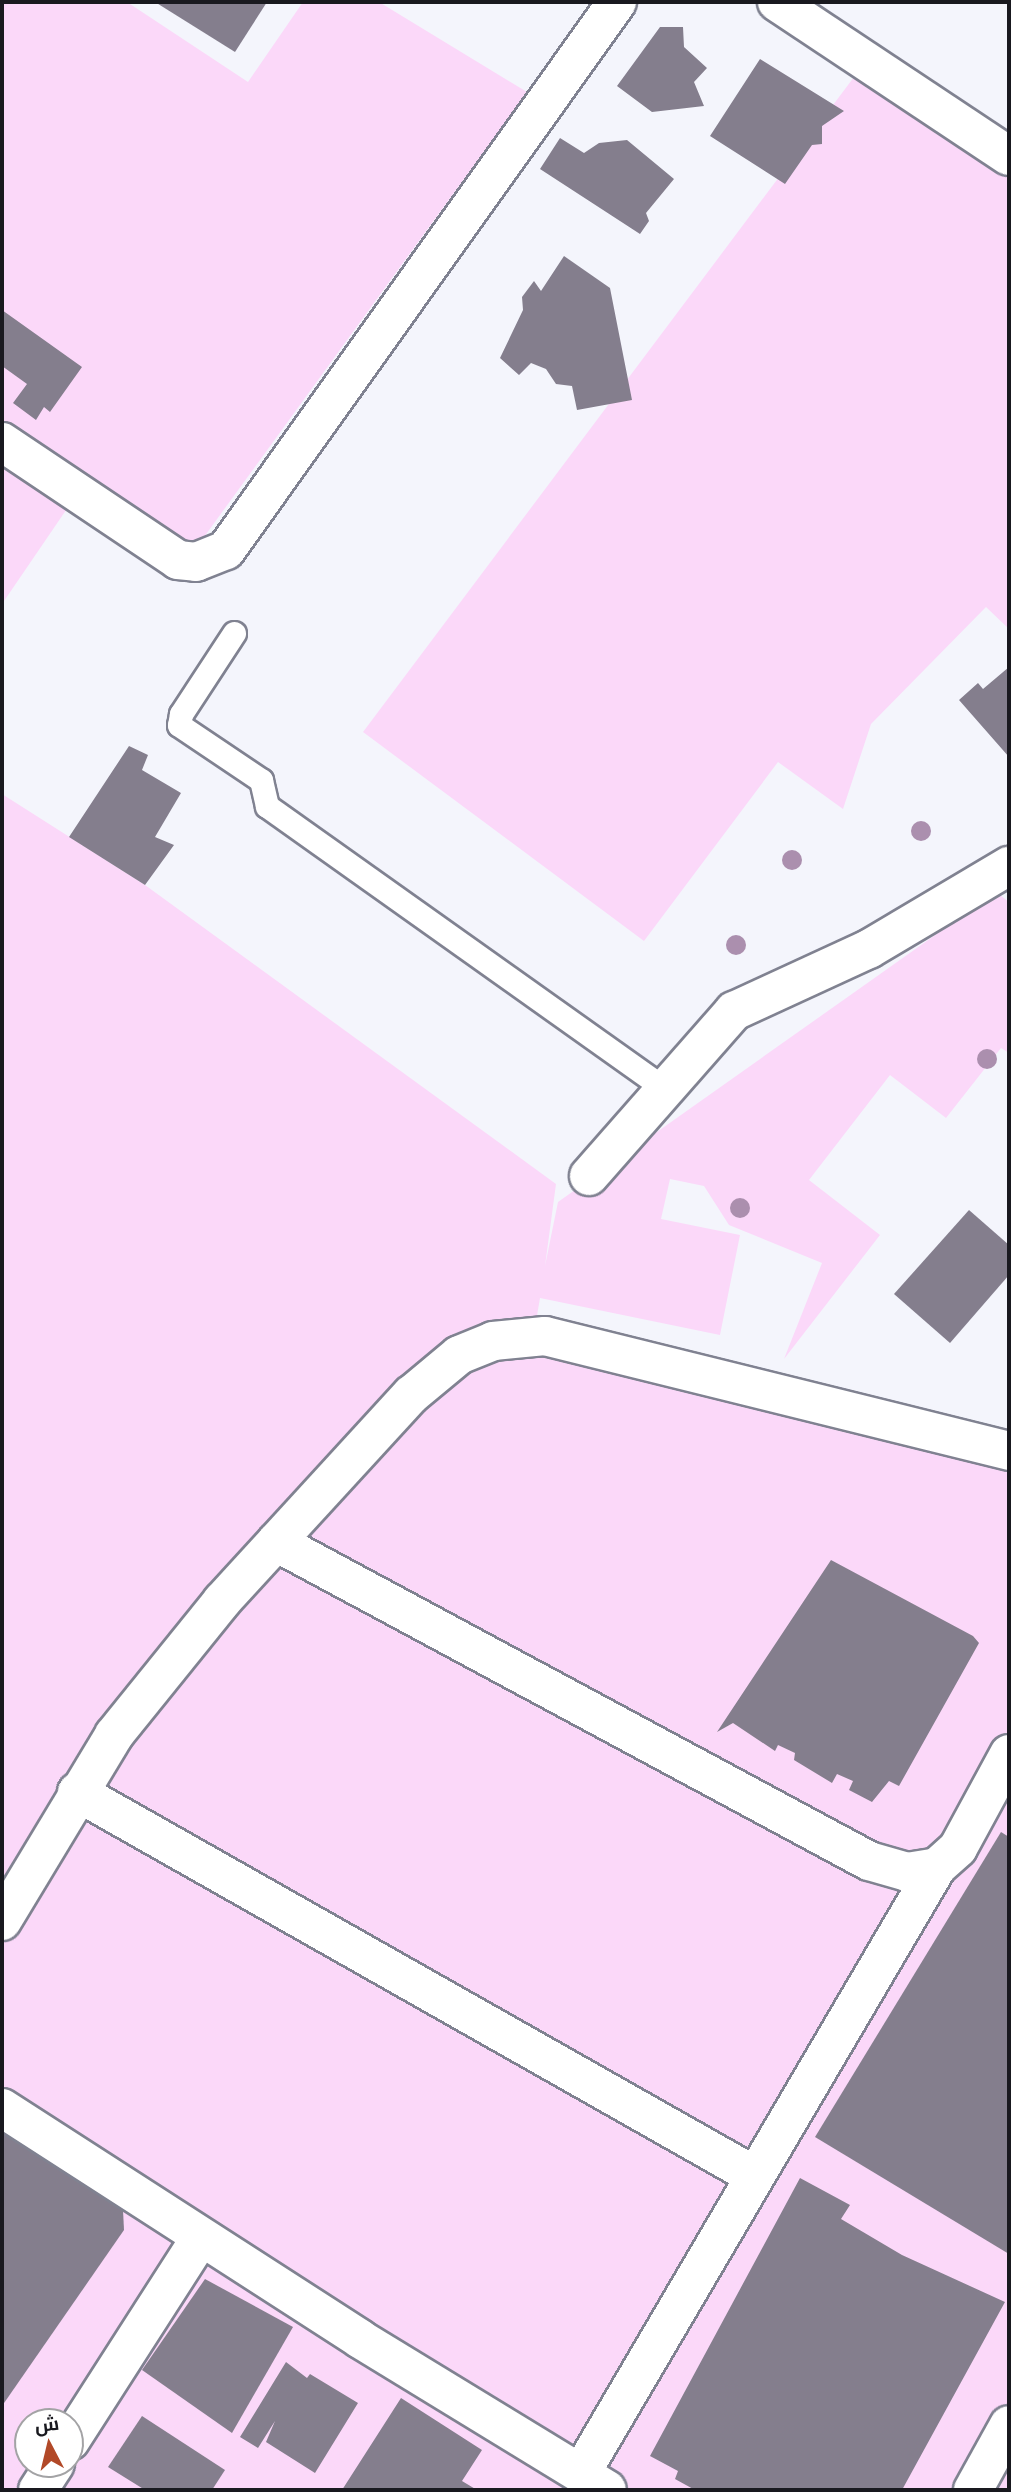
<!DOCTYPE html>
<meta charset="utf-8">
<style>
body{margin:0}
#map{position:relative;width:1011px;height:2492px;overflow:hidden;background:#f4f5fc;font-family:"Golos Text",Cairo,sans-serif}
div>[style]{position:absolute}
.green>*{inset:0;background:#fbd8f9}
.building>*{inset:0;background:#847e8d}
.roads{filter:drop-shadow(2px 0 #808291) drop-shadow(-2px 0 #808291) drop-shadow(0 2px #808291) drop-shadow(0 -2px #808291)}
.lane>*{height:23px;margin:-11.5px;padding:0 11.5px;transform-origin:11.5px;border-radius:11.5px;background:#fff}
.street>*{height:38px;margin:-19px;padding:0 19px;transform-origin:19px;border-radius:19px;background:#fff}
.trees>*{width:20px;height:20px;margin:-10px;border-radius:50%;background:#ab8fae}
span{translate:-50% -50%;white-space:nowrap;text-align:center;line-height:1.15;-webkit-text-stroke:5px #fff;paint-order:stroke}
.frame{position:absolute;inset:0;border:4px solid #19191f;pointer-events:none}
.north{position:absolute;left:14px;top:2408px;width:70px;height:70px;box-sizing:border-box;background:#fff;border:2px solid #a3a3a5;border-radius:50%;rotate:353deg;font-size:19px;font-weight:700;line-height:28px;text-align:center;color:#19191f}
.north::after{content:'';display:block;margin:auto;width:24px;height:32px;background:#b24928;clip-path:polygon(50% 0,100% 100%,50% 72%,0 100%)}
</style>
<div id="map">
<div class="green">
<div style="clip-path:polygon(2px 2px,127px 2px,248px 82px,303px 2px,379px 2px,527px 92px,183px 566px,75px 497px,2px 604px)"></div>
<div style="clip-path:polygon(878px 45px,1009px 143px,1009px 629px,986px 607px,871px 724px,843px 809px,778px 762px,644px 941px,363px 732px)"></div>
<div style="clip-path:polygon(evenodd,2px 794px,145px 885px,556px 1184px,545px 1266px,558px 1202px,996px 892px,1009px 902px,1009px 1053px,1001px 1048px,946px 1118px,890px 1075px,809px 1180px,880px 1235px,784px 1359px,822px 1263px,729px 1225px,704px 1186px,670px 1179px,661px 1219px,740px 1235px,720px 1335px,540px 1298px,533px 1339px,1009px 1444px,1009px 2490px,2px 2490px,2px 794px,28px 2422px,70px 2422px,70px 2464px,28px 2464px,28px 2422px)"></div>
</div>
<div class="building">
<div style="clip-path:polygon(155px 2px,267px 2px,235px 52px)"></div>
<div style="clip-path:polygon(660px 27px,683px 27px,684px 47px,707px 68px,694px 82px,704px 106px,652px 112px,617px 86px)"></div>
<div style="clip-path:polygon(760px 59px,844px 111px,822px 126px,822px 144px,812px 145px,785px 184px,710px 136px)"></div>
<div style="clip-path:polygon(560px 138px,584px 153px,599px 143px,627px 140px,674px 179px,646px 213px,649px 221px,640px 234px,540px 169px)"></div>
<div style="clip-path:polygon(564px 256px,610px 288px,632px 400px,577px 410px,572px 386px,556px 384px,546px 369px,531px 363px,519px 375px,500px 358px,523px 310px,522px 297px,534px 281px,541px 291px)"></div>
<div style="clip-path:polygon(2px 310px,82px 367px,50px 412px,44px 407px,36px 420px,13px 403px,27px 384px,2px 366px)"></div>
<div style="clip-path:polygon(1009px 667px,1009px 757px,959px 700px,978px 683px,983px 689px)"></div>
<div style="clip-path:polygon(129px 746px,148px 755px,142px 770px,181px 793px,155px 837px,174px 845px,145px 885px,69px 837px)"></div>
<div style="clip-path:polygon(969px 1210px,1009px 1245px,1009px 1275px,950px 1343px,894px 1294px)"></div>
<div style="clip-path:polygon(831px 1560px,973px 1636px,979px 1643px,899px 1786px,889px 1781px,872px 1802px,849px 1790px,853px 1781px,837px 1774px,832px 1783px,794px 1760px,795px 1753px,778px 1745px,775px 1751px,733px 1723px,717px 1732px)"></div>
<div style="clip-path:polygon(1001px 1832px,1009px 1837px,1009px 2254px,815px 2137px)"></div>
<div style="clip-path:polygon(2px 2126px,123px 2210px,124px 2230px,2px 2406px)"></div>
<div style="clip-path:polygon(800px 2178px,850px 2205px,841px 2219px,902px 2255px,1005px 2302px,902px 2490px,695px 2490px,675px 2479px,678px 2471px,650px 2456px)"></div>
<div style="clip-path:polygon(205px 2279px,293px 2327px,232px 2433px,142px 2370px)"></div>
<div style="clip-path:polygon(286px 2362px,307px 2378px,310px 2374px,358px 2403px,315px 2473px,266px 2442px,275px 2421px,258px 2448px,240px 2437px)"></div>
<div style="clip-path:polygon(401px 2398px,482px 2450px,462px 2481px,477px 2490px,342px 2490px)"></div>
<div style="clip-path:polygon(142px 2416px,225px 2470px,212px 2490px,145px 2490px,108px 2467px)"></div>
</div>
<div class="roads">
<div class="lane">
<div style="left:234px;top:633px;width:97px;rotate:123.2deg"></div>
<div style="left:181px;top:714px;width:11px;rotate:100deg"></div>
<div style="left:179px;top:725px;width:99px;rotate:33.9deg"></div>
<div style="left:261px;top:780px;width:27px;rotate:77deg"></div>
<div style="left:267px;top:806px;width:488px;rotate:35.4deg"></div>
</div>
<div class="street">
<div style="left:777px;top:2px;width:278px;rotate:33.6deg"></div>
<div style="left:2px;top:442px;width:212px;rotate:33.8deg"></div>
<div style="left:178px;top:560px;width:18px;rotate:6deg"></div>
<div style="left:196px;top:562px;width:32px;rotate:-22deg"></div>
<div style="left:226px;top:550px;width:673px;rotate:-54.49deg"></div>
<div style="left:589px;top:1176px;width:220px;rotate:-48.7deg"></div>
<div style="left:734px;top:1011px;width:149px;rotate:-24.7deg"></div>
<div style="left:869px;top:949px;width:163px;rotate:-30.7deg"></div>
<div style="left:276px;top:1542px;width:673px;rotate:28.28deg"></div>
<div style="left:869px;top:1861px;width:40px;rotate:16deg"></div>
<div style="left:907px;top:1872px;width:30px;rotate:-9deg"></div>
<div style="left:937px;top:1867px;width:28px;rotate:-42deg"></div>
<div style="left:958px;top:1848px;width:107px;rotate:-61.5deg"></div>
<div style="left:77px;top:1792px;width:779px;rotate:29.53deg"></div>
<div style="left:2px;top:1921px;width:217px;rotate:-58.9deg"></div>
<div style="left:114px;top:1735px;width:172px;rotate:-51.1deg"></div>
<div style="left:222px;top:1601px;width:280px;rotate:-47.5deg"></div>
<div style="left:411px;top:1395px;width:62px;rotate:-39.8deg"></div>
<div style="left:459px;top:1355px;width:37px;rotate:-22deg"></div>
<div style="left:493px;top:1341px;width:52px;rotate:-5.5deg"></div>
<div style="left:545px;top:1336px;width:478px;rotate:13.9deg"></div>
<div style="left:2px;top:2108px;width:426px;rotate:32.8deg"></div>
<div style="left:360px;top:2339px;width:289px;rotate:31.4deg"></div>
<div style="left:70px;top:2441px;width:242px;rotate:-57.3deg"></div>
<div style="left:581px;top:2473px;width:703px;rotate:-59.57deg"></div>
<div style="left:38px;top:2490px;width:31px;rotate:-57deg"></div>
<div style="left:973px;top:2490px;width:74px;rotate:-61deg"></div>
</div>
</div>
<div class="trees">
<div style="left:921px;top:831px"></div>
<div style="left:792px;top:860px"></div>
<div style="left:736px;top:945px"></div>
<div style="left:987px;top:1059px"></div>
<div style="left:740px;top:1208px"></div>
</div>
<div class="frame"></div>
<div class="north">ش</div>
</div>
